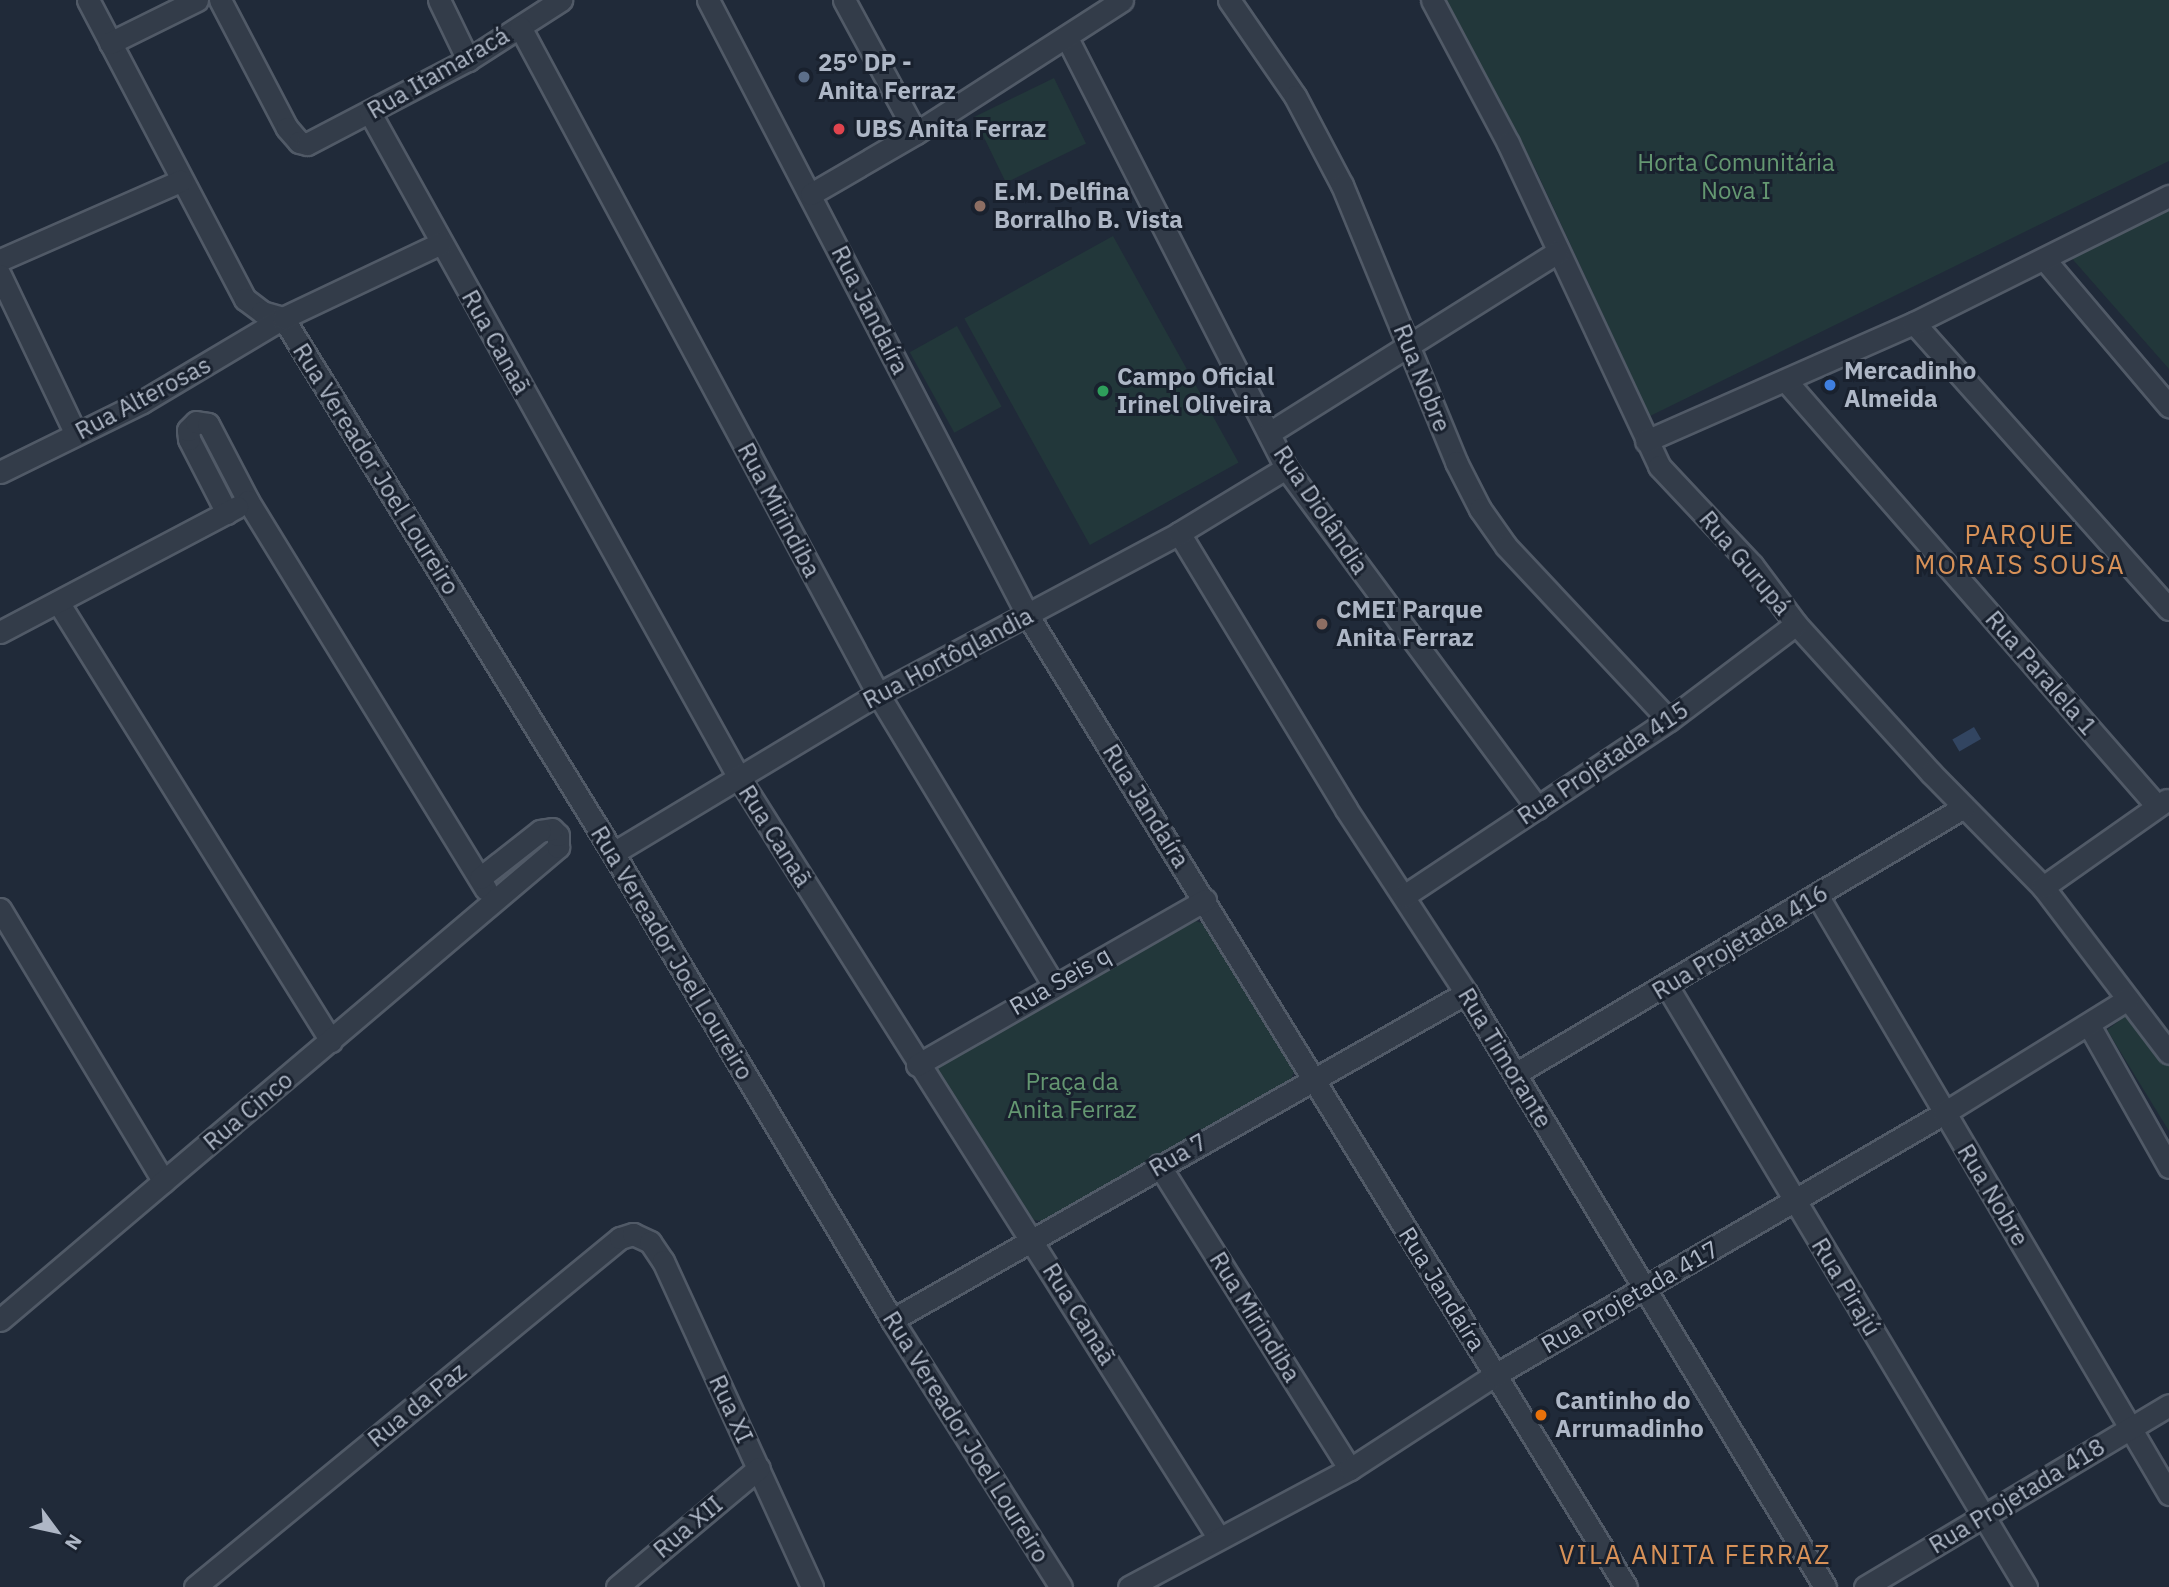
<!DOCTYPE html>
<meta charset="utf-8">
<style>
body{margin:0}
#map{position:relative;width:2169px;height:1587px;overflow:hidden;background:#202a39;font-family:"IBM Plex Sans",sans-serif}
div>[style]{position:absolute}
.green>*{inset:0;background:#22373a;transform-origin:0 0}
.water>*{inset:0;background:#324561;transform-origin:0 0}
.roads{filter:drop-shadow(2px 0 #515a67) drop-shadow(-2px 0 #515a67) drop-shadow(0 2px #515a67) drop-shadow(0 -2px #515a67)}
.street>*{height:21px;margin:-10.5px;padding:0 10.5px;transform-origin:10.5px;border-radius:10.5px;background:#333c49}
.dots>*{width:19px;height:19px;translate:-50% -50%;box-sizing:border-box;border:4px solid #19212e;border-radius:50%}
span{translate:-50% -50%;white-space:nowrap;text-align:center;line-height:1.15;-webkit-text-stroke:6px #19212e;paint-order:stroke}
.poi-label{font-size:24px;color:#aeb7c6;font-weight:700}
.left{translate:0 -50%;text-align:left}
.street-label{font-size:24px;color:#aeb7c6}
.park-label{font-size:24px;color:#649771}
.neighbourhood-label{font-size:26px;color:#d79158;letter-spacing:2px}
.north{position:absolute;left:21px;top:1496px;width:70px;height:70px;-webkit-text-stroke:5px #19212e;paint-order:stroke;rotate:123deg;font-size:19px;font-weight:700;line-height:28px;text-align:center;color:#aeb7c6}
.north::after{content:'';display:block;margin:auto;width:24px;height:32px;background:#aeb7c6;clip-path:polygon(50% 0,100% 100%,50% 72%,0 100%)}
</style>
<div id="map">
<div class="green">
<div style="clip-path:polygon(1444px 0,2169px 0,2169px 161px,1650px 416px,1535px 168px)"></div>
<div style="left:1054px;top:78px;width:73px;height:89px;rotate:64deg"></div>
<div style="clip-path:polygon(2169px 202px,2169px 369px,2068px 254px)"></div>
<div style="left:1113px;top:236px;width:259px;height:170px;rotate:61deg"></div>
<div style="left:957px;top:326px;width:92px;height:54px;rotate:61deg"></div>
<div style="clip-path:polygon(1196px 921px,1212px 927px,1295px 1070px,1290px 1081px,1044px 1222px,1027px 1218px,938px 1073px,938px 1065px,943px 1058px)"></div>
<div style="clip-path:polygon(2133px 1010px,2169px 1058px,2169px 1131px,2107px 1030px)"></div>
</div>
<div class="water">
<div style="left:1974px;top:727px;width:14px;height:25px;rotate:60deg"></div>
</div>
<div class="roads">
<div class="street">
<div style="left:88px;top:0;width:338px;rotate:62.3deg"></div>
<div style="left:245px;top:299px;width:21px;rotate:37deg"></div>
<div style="left:262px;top:312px;width:22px;rotate:16deg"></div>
<div style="left:283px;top:318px;width:629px;rotate:58.33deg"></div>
<div style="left:613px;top:853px;width:544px;rotate:59.14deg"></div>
<div style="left:892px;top:1320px;width:316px;rotate:57.7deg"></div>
<div style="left:220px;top:0;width:144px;rotate:62.4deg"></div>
<div style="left:287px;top:128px;width:18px;rotate:49deg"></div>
<div style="left:299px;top:142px;width:8px;rotate:14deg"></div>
<div style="left:307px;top:144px;width:182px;rotate:-27.6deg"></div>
<div style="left:468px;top:60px;width:111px;rotate:-32.8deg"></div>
<div style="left:439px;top:0;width:67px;rotate:64.2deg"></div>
<div style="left:708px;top:0;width:694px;rotate:62.55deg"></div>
<div style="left:1028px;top:616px;width:1140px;rotate:58.37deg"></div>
<div style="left:844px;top:0;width:151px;rotate:61.6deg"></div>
<div style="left:1229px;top:0;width:116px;rotate:55.5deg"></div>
<div style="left:1295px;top:96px;width:101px;rotate:62.2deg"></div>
<div style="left:1342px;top:185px;width:300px;rotate:67.6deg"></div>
<div style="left:1456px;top:462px;width:53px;rotate:62.9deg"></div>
<div style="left:1480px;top:509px;width:45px;rotate:54.9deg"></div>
<div style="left:1506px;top:546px;width:238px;rotate:46.9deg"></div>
<div style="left:1432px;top:0;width:162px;rotate:62deg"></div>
<div style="left:1508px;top:143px;width:357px;rotate:64.9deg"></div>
<div style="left:1659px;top:466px;width:136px;rotate:46.8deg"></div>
<div style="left:1752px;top:565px;width:74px;rotate:53.3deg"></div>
<div style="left:1796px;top:624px;width:201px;rotate:47.8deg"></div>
<div style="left:1931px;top:773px;width:160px;rotate:45.5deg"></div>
<div style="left:2043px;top:887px;width:208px;rotate:52.8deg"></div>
<div style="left:520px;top:27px;width:757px;rotate:61.78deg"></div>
<div style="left:878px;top:694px;width:339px;rotate:58.9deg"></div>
<div style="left:1067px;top:38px;width:483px;rotate:63deg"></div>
<div style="left:1286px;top:468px;width:423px;rotate:53.5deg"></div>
<div style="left:110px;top:43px;width:97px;rotate:-26.3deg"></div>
<div style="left:370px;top:113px;width:761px;rotate:60.97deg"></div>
<div style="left:739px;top:778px;width:898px;rotate:57.74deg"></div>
<div style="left:811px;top:194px;width:121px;rotate:-30.2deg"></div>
<div style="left:916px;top:133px;width:245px;rotate:-32.8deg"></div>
<div style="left:0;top:260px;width:197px;rotate:-23.7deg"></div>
<div style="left:2045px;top:260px;width:192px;rotate:49.7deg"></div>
<div style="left:0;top:275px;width:176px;rotate:64.5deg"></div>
<div style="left:1914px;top:323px;width:383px;rotate:48.3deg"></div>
<div style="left:1786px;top:381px;width:564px;rotate:48.88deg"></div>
<div style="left:1269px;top:433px;width:340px;rotate:-32.1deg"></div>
<div style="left:1646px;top:441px;width:293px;rotate:-23.8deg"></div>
<div style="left:1914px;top:323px;width:285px;rotate:-26.5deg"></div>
<div style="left:0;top:472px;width:158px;rotate:-26.2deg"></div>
<div style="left:142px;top:402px;width:164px;rotate:-30.8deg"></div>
<div style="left:283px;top:318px;width:175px;rotate:-25.4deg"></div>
<div style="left:227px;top:513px;width:83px;rotate:-117.2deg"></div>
<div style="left:189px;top:439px;width:9px;rotate:-96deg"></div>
<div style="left:188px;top:430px;width:11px;rotate:-45deg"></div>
<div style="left:196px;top:422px;width:12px;rotate:9deg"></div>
<div style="left:208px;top:424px;width:87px;rotate:62.5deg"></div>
<div style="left:248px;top:501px;width:455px;rotate:58.5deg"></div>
<div style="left:1179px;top:533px;width:323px;rotate:58.8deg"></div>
<div style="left:1346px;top:809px;width:220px;rotate:56.9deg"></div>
<div style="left:1466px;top:993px;width:694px;rotate:58.85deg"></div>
<div style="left:58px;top:602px;width:517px;rotate:58.12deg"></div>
<div style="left:0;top:632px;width:268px;rotate:-27.8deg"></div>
<div style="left:613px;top:853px;width:309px;rotate:-31deg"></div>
<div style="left:878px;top:694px;width:341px;rotate:-28.1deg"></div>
<div style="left:1179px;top:533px;width:125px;rotate:-31.3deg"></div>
<div style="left:2043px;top:887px;width:151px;rotate:-35.1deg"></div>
<div style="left:1817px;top:895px;width:695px;rotate:59.56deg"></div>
<div style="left:1404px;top:896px;width:318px;rotate:-33.6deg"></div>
<div style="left:1669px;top:720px;width:159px;rotate:-37.1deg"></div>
<div style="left:0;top:909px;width:318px;rotate:59deg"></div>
<div style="left:1667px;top:986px;width:700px;rotate:59.15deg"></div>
<div style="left:2089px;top:1025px;width:163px;rotate:60.6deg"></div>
<div style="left:917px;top:1065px;width:332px;rotate:-29.8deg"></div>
<div style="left:1515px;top:1074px;width:522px;rotate:-30.74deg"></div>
<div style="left:1159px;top:1165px;width:359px;rotate:57.9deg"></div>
<div style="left:0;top:1320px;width:732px;rotate:-40.29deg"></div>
<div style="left:558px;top:847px;width:12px;rotate:-90deg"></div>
<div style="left:558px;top:835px;width:8px;rotate:-135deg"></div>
<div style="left:552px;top:829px;width:12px;rotate:171deg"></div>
<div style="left:540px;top:831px;width:76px;rotate:141.9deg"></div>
<div style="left:892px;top:1320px;width:661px;rotate:-29.67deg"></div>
<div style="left:195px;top:1587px;width:550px;rotate:-39.39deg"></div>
<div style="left:620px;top:1238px;width:14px;rotate:-17deg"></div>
<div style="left:633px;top:1234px;width:19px;rotate:25deg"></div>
<div style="left:650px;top:1242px;width:23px;rotate:56deg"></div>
<div style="left:663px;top:1261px;width:358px;rotate:65.4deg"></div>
<div style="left:617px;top:1587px;width:185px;rotate:-40deg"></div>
<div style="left:1129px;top:1587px;width:251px;rotate:-28.1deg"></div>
<div style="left:1350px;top:1469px;width:173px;rotate:-33deg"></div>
<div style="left:1495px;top:1375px;width:520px;rotate:-30.26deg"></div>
<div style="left:1944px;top:1113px;width:216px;rotate:-31.8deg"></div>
<div style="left:1865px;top:1587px;width:354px;rotate:-30.9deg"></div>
</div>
</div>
<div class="dots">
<div style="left:804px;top:77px;background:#5c6f8a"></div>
<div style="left:839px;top:129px;background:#e0444e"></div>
<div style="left:980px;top:206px;background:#8d6e63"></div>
<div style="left:1830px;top:385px;background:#3f7fe0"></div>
<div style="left:1103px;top:391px;background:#2e9e5b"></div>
<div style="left:1322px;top:624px;background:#8d6e63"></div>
<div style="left:1541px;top:1415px;background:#e8710a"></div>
</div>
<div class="poi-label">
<span class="left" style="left:818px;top:77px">25° DP -<br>Anita Ferraz</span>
<span class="left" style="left:855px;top:129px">UBS Anita Ferraz</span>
<span class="left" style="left:994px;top:206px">E.M. Delfina<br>Borralho B. Vista</span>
<span class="left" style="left:1844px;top:385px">Mercadinho<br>Almeida</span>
<span class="left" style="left:1117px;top:391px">Campo Oficial<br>Irinel Oliveira</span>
<span class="left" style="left:1336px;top:624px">CMEI Parque<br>Anita Ferraz</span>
<span class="left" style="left:1555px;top:1415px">Cantinho do<br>Arrumadinho</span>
</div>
<div class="street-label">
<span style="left:438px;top:73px;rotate:-30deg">Rua Itamaracá</span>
<span style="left:870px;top:310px;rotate:63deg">Rua Jandaíra</span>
<span style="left:496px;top:342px;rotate:61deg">Rua Canaã</span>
<span style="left:1422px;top:378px;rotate:68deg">Rua Nobre</span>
<span style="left:143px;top:398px;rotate:-28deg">Rua Alterosas</span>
<span style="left:376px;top:469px;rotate:58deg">Rua Vereador Joel Loureiro</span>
<span style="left:779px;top:510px;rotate:62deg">Rua Mirindiba</span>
<span style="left:1321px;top:510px;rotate:56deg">Rua Diolândia</span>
<span style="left:1745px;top:563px;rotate:50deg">Rua Gurupá</span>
<span style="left:948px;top:658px;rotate:-28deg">Rua Hortôqlandia</span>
<span style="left:2041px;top:673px;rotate:49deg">Rua Paralela 1</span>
<span style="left:1603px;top:763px;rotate:-34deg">Rua Projetada 415</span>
<span style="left:1146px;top:806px;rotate:58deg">Rua Jandaíra</span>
<span style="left:775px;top:836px;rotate:58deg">Rua Canaã</span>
<span style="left:1740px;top:942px;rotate:-31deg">Rua Projetada 416</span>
<span style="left:672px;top:953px;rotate:59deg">Rua Vereador Joel Loureiro</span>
<span style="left:1060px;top:981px;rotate:-30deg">Rua Seis q</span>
<span style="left:1505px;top:1058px;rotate:59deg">Rua Timorante</span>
<span style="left:248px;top:1111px;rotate:-40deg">Rua Cinco</span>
<span style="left:1178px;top:1155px;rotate:-30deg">Rua 7</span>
<span style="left:1993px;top:1195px;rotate:59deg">Rua Nobre</span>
<span style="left:1846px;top:1287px;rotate:59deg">Rua Pirajú</span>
<span style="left:1442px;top:1289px;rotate:58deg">Rua Jandaíra</span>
<span style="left:1630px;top:1297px;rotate:-30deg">Rua Projetada 417</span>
<span style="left:1079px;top:1314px;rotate:58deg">Rua Canaã</span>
<span style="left:1255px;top:1317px;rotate:58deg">Rua Mirindiba</span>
<span style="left:417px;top:1405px;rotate:-39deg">Rua da Paz</span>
<span style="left:731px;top:1409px;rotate:65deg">Rua XI</span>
<span style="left:966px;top:1437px;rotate:58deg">Rua Vereador Joel Loureiro</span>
<span style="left:2017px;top:1496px;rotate:-31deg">Rua Projetada 418</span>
<span style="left:688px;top:1527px;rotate:-40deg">Rua XII</span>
</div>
<div class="park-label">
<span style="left:1736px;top:177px">Horta Comunitária<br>Nova I</span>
<span style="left:1072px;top:1096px">Praça da<br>Anita Ferraz</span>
</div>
<div class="neighbourhood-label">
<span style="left:2020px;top:550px">PARQUE<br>MORAIS SOUSA</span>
<span style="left:1695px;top:1555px">VILA ANITA FERRAZ</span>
</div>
<div class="north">N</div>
</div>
